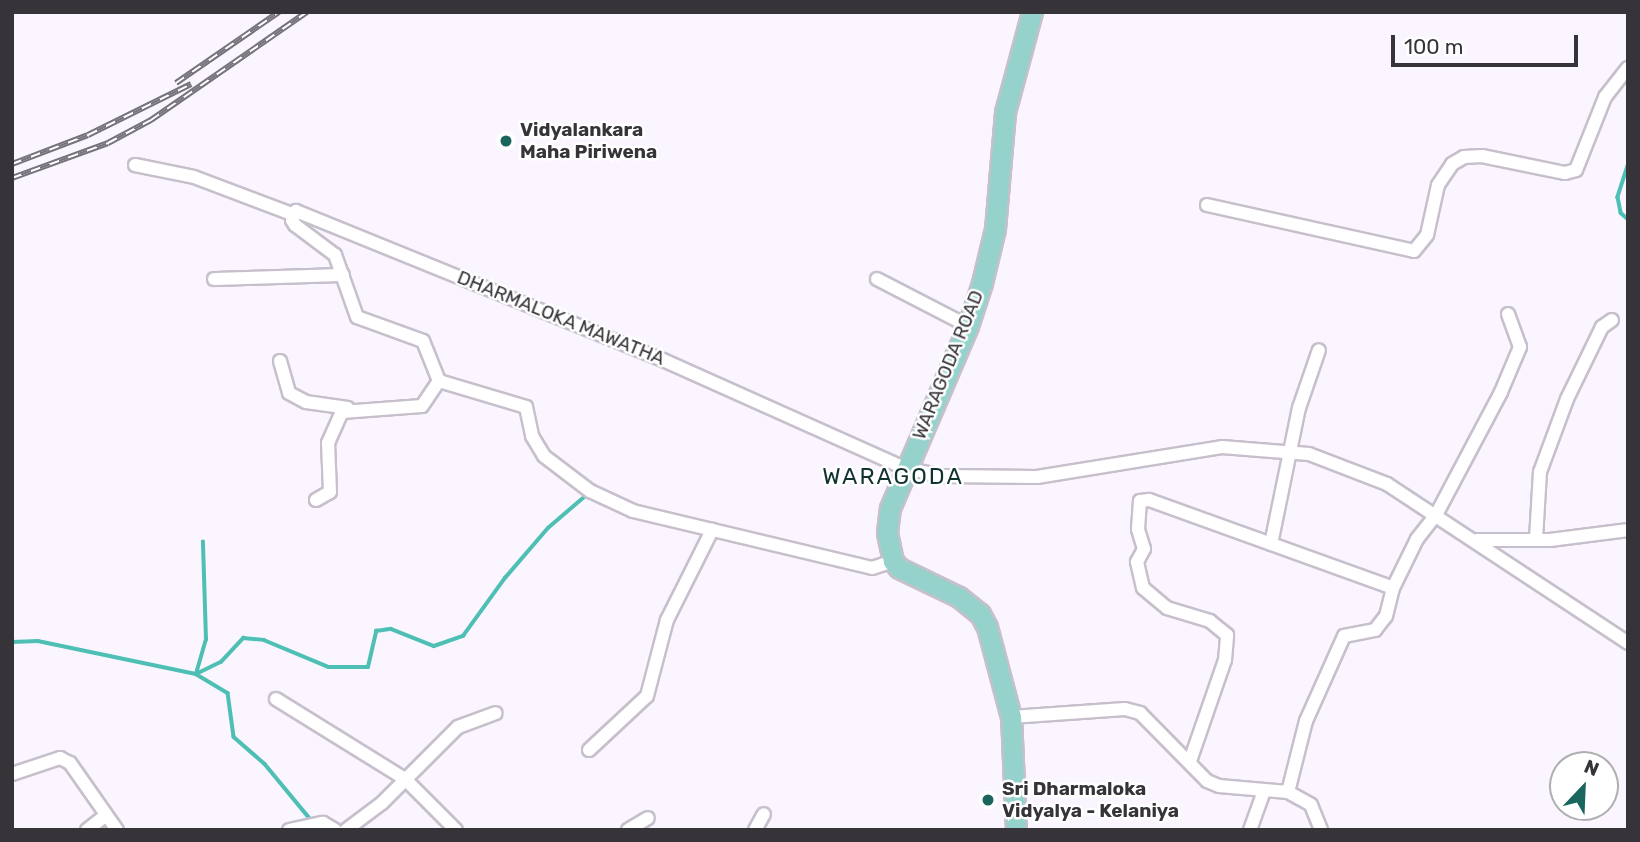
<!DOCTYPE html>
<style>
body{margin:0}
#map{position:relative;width:1640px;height:842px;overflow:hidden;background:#fbf5ff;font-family:Rubik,sans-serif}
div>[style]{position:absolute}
.stream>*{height:3.5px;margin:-1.75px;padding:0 1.75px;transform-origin:1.75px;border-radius:1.75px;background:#4ebfb4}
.roads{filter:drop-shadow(2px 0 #c7c0cc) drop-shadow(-2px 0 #c7c0cc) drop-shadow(0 2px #c7c0cc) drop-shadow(0 -2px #c7c0cc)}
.street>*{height:12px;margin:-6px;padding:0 6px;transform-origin:6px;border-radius:6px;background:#fff}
.primary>*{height:19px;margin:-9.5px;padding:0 9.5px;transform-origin:9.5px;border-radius:9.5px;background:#95d2cb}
.rail>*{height:6px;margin-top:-3px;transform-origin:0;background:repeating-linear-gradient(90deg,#fff 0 10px,#767279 0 20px);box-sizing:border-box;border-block:2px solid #767279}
.dots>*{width:19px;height:19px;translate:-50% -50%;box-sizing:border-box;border:4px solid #fff;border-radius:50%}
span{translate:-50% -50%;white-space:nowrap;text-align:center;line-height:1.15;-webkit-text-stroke:5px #fff;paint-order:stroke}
.poi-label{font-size:19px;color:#373439;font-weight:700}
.left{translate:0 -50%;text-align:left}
.street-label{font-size:19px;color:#373439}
.quarter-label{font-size:23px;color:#123430;letter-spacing:2px}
.frame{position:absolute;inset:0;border:14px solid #373439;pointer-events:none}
.north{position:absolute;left:1549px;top:751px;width:70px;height:70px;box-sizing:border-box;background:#fff;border:2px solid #afaeb0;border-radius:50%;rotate:23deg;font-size:19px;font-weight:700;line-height:28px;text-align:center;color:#373439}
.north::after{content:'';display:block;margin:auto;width:24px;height:32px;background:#1a655e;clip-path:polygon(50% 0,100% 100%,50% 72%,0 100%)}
.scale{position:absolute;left:1391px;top:35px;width:187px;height:32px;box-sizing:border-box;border:4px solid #373439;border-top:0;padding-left:9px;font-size:21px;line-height:24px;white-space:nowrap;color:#373439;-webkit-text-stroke:5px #fff;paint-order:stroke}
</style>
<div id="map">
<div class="stream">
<div style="left:1628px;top:166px;width:33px;rotate:108deg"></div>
<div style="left:1618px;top:197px;width:16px;rotate:79deg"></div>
<div style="left:1621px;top:213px;width:9px;rotate:41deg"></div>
<div style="left:12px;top:642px;width:26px;rotate:-2deg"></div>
<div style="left:38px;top:641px;width:161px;rotate:11.8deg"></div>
<div style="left:196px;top:674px;width:37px;rotate:31deg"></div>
<div style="left:228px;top:693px;width:44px;rotate:82.2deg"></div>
<div style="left:234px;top:737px;width:41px;rotate:41.1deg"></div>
<div style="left:265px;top:764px;width:74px;rotate:50.5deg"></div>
<div style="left:196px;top:674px;width:28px;rotate:-26deg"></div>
<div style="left:221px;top:662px;width:33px;rotate:-47deg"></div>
<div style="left:243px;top:638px;width:21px;rotate:5deg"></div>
<div style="left:264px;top:640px;width:70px;rotate:22.6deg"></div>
<div style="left:329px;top:667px;width:39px"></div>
<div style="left:368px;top:667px;width:37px;rotate:-77deg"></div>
<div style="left:376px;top:631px;width:15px;rotate:-8deg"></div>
<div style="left:391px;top:629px;width:46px;rotate:21.6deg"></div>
<div style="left:434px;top:646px;width:31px;rotate:-19deg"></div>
<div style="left:463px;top:636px;width:72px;rotate:-54.1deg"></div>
<div style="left:505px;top:578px;width:66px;rotate:-49.3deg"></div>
<div style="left:548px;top:528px;width:46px;rotate:-40.6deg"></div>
<div style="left:196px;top:674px;width:35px;rotate:-74deg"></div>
<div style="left:206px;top:640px;width:98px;rotate:-91.8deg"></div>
</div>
<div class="roads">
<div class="street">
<div style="left:135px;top:165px;width:60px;rotate:11.5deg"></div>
<div style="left:194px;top:177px;width:105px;rotate:20.7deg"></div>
<div style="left:1207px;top:205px;width:212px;rotate:12.5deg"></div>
<div style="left:1414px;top:251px;width:21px;rotate:-51deg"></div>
<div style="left:1427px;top:235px;width:51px;rotate:-77.6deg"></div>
<div style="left:1438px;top:185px;width:25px;rotate:-56deg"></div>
<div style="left:1452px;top:164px;width:14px;rotate:-30deg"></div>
<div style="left:1464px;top:157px;width:18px;rotate:-3deg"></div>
<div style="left:1482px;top:156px;width:85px;rotate:11.6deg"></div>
<div style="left:1565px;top:173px;width:11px;rotate:-15deg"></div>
<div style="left:1576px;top:170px;width:79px;rotate:-68.3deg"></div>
<div style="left:1605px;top:97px;width:37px;rotate:-52deg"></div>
<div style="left:214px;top:279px;width:129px;rotate:-1.8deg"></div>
<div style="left:877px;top:279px;width:102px;rotate:27.3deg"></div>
<div style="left:280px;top:361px;width:33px;rotate:74deg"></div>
<div style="left:289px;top:393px;width:19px;rotate:28deg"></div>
<div style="left:306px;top:402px;width:42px;rotate:8.1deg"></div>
<div style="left:439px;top:381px;width:43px;rotate:-111.8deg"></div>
<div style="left:423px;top:341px;width:70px;rotate:-160deg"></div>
<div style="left:357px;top:317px;width:66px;rotate:-109.5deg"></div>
<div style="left:335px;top:255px;width:50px;rotate:-143.1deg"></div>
<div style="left:295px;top:225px;width:6px;rotate:-121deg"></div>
<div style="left:292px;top:220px;width:10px;rotate:-66deg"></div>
<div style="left:296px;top:211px;width:396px;rotate:22.1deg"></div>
<div style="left:663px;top:360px;width:265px;rotate:24.1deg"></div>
<div style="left:905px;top:468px;width:40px;rotate:12deg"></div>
<div style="left:944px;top:476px;width:93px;rotate:0.6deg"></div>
<div style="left:1037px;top:477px;width:187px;rotate:-9.2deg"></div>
<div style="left:1222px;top:447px;width:87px;rotate:4.6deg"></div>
<div style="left:1309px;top:454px;width:84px;rotate:21deg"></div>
<div style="left:1387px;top:484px;width:289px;rotate:33.4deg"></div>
<div style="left:439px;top:381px;width:91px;rotate:16.6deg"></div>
<div style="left:526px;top:407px;width:30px;rotate:78deg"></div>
<div style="left:532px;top:436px;width:23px;rotate:59deg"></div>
<div style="left:544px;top:456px;width:58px;rotate:37.3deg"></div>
<div style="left:590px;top:491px;width:47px;rotate:24.9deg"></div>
<div style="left:633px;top:511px;width:246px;rotate:13.4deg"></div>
<div style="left:872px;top:568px;width:22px;rotate:-18deg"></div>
<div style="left:316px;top:500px;width:16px;rotate:-30deg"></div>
<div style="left:330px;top:492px;width:49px;rotate:-92.3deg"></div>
<div style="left:328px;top:443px;width:34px;rotate:-66deg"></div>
<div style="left:342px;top:412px;width:80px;rotate:-4.3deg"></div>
<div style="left:422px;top:406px;width:30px;rotate:-56deg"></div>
<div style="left:1536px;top:539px;width:67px;rotate:-86.6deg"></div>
<div style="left:1540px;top:472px;width:78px;rotate:-69.7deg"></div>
<div style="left:1567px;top:399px;width:80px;rotate:-64.1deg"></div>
<div style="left:1602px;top:327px;width:12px;rotate:-35deg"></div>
<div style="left:1477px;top:540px;width:73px"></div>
<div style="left:1550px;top:540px;width:79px;rotate:-7.3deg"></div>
<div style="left:1271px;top:544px;width:139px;rotate:-78.4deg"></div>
<div style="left:1299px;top:408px;width:61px;rotate:-71deg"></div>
<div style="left:276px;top:699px;width:152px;rotate:31.8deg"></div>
<div style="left:405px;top:779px;width:72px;rotate:45deg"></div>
<div style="left:1011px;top:717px;width:114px;rotate:-4deg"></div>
<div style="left:1125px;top:709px;width:16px;rotate:15deg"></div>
<div style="left:1140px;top:713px;width:95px;rotate:45.4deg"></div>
<div style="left:1207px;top:781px;width:13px;rotate:23deg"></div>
<div style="left:1219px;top:786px;width:69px;rotate:5deg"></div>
<div style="left:1288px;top:792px;width:26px;rotate:29deg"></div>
<div style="left:1311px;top:805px;width:27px;rotate:68deg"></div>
<div style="left:589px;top:750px;width:79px;rotate:-43deg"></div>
<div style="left:647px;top:696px;width:79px;rotate:-75.3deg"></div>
<div style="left:667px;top:620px;width:101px;rotate:-63.4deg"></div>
<div style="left:1190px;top:761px;width:107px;rotate:-70.9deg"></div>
<div style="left:1225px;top:660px;width:25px;rotate:-85deg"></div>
<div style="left:1227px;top:635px;width:22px;rotate:-141deg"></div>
<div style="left:1210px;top:621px;width:45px;rotate:-163.2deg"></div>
<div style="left:1167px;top:608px;width:31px;rotate:-140deg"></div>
<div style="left:1143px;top:588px;width:27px;rotate:-103deg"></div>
<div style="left:1137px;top:562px;width:15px;rotate:-62deg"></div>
<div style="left:1144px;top:549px;width:21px;rotate:-107deg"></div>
<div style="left:1138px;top:529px;width:28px;rotate:-86deg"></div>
<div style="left:1140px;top:501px;width:9px;rotate:-6deg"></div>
<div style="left:1149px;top:500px;width:259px;rotate:19.8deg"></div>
<div style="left:12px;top:774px;width:51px;rotate:-18.4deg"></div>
<div style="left:60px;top:758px;width:11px;rotate:27deg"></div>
<div style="left:70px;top:763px;width:82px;rotate:55deg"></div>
<div style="left:1288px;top:792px;width:73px;rotate:-75.8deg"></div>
<div style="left:1306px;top:721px;width:93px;rotate:-65.9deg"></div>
<div style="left:1344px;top:636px;width:32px;rotate:-11deg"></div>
<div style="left:1375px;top:630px;width:18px;rotate:-52deg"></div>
<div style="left:1386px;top:616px;width:29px;rotate:-76deg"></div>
<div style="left:1393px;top:588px;width:55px;rotate:-63.9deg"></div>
<div style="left:1417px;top:539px;width:31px;rotate:-52deg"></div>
<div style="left:1436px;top:515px;width:139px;rotate:-62.1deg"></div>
<div style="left:1501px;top:392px;width:49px;rotate:-67.1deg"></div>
<div style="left:1520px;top:347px;width:35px;rotate:-110deg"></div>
<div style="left:87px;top:830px;width:24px;rotate:-38deg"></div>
<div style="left:289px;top:830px;width:35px;rotate:-12deg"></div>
<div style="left:323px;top:823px;width:14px;rotate:30deg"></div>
<div style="left:346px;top:830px;width:45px;rotate:-36.9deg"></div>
<div style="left:382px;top:803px;width:107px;rotate:-45deg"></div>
<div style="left:458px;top:727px;width:40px;rotate:-20.2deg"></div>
<div style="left:628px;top:830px;width:23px;rotate:-31deg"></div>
<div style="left:755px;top:830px;width:18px;rotate:-61deg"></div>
<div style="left:1250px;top:830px;width:41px;rotate:-70.3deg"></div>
</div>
<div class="primary">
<div style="left:1016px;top:830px;width:113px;rotate:-92.5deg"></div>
<div style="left:1011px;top:717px;width:93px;rotate:-104.9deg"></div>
<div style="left:987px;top:627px;width:15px;rotate:-118deg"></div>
<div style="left:980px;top:614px;width:27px;rotate:-141deg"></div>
<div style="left:959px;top:597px;width:67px;rotate:-154.2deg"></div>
<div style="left:899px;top:568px;width:9px;rotate:-131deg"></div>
<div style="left:893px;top:561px;width:30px;rotate:-102deg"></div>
<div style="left:887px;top:532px;width:24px;rotate:-83deg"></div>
<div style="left:890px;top:508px;width:198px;rotate:-66.8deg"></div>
<div style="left:968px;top:326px;width:45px;rotate:-72deg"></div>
<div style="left:982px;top:283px;width:56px;rotate:-76.5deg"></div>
<div style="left:995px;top:229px;width:117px;rotate:-85.1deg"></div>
<div style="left:1005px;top:112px;width:104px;rotate:-74.9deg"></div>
</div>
</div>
<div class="rail">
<div style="left:176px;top:83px;width:125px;rotate:-34.6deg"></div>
<div style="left:12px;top:164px;width:81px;rotate:-20.9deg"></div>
<div style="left:88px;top:135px;width:115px;rotate:-26.3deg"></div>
<div style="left:12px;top:178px;width:102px;rotate:-20deg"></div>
<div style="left:108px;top:143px;width:49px;rotate:-28.1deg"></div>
<div style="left:151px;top:120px;width:190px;rotate:-34.7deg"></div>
</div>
<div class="dots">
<div style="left:506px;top:141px;background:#1a655e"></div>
<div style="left:988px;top:800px;background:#1a655e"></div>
</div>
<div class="poi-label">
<span class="left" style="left:520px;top:141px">Vidyalankara<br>Maha Piriwena</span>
<span class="left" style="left:1002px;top:800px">Sri Dharmaloka<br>Vidyalya - Kelaniya</span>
</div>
<div class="street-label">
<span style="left:561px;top:318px;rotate:22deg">DHARMALOKA MAWATHA</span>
<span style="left:948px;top:365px;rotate:-68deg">WARAGODA ROAD</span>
</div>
<div class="quarter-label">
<span style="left:893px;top:476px">WARAGODA</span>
</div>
<div class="frame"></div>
<div class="north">N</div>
<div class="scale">100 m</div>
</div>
